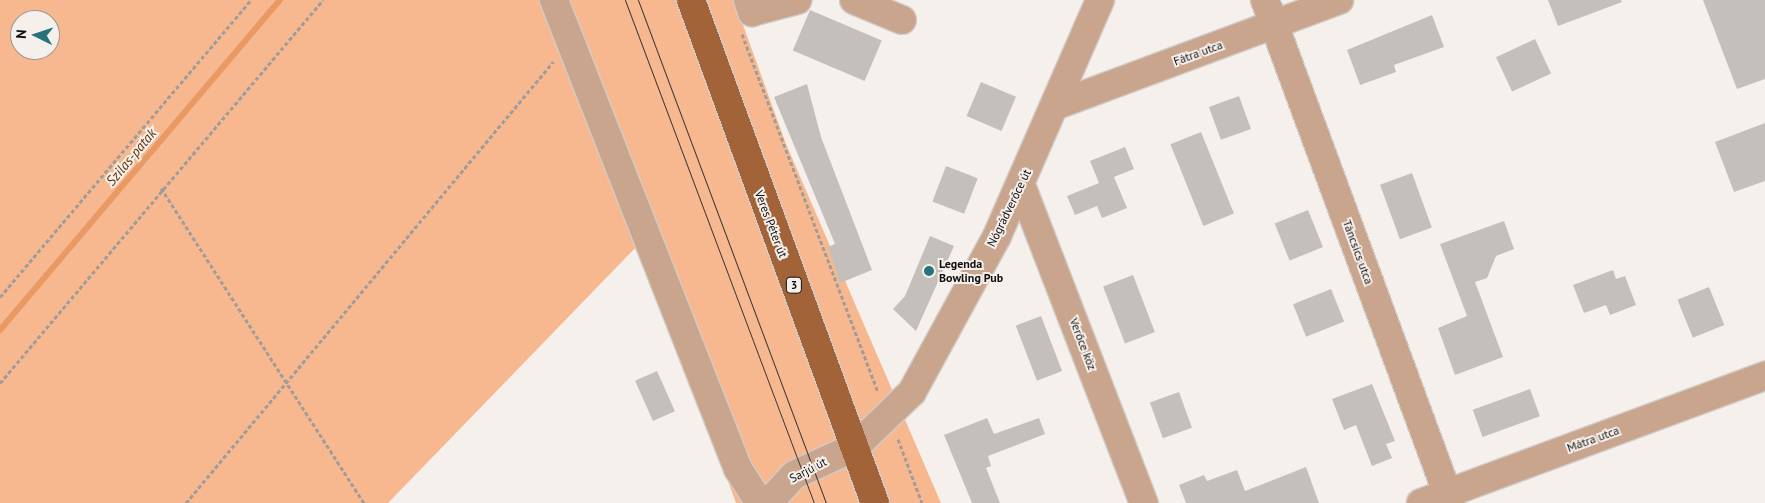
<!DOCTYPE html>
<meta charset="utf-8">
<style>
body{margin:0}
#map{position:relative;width:1765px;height:503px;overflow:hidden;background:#f6f0ec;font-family:"PT Sans",sans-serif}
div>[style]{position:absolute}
.green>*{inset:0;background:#f8b88f}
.stream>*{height:6px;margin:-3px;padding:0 3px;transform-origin:3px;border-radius:3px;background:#e99964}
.building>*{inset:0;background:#c5bfbc;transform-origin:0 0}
.path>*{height:3px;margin-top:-1.5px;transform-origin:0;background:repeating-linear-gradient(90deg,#a09c99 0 4px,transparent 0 6.5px)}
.roads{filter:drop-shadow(1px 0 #d1ccc8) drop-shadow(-1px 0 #d1ccc8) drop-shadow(0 1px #d1ccc8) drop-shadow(0 -1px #d1ccc8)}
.minor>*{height:28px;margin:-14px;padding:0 14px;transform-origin:14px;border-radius:14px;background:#c9a58e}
.major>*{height:28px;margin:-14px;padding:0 14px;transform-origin:14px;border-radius:14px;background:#a16337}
.tram>*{height:1px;margin:-0.5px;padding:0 0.5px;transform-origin:0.5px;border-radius:0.5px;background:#3e3b39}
.dots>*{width:14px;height:14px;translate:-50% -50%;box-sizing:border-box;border:2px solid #f6f0ec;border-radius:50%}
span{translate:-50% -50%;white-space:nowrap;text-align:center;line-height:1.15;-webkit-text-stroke:4px #f6f0ec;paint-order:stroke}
.shield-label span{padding:1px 4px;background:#f6f0ec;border:1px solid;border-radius:4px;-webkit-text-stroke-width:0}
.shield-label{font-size:11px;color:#110f0e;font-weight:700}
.street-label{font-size:12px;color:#110f0e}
.poi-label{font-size:12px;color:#110f0e;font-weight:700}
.left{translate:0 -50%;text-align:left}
.water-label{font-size:14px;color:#643207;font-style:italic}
.north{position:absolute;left:10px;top:10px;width:50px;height:50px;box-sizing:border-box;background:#f6f0ec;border:1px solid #9a9693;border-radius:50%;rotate:274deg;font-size:14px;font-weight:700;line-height:20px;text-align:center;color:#110f0e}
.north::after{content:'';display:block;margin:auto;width:18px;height:22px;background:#287279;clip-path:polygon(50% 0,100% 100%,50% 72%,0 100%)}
</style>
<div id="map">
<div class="green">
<div style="clip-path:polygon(evenodd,0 0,734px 0,786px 144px,941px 503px,736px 503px,640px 243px,388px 503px,0 503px,0 0,20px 20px,50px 20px,50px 50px,20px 50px,20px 20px)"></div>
</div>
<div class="stream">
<div style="left:0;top:330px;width:433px;rotate:-49.7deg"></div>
</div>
<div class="building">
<div style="clip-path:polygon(1548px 0,1621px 0,1622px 2px,1558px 26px)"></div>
<div style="clip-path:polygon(1703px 0,1765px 0,1765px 79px,1737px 89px)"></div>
<div style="left:810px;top:10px;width:78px;height:44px;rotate:23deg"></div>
<div style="clip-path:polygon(1432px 15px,1444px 47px,1394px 65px,1396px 72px,1360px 85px,1347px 50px)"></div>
<div style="left:1535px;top:39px;width:38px;height:43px;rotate:65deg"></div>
<div style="left:981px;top:82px;width:38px;height:37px;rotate:23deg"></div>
<div style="clip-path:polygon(807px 84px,821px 137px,872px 270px,840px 283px,828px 247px,835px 244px,774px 97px)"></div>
<div style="left:1239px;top:96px;width:35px;height:32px;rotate:70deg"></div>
<div style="clip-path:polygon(1765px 123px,1765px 181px,1734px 192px,1715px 142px)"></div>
<div style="left:1201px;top:132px;width:88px;height:33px;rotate:68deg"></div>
<div style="clip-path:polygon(1125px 147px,1134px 169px,1114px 177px,1127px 208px,1102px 218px,1097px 206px,1075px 215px,1067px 196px,1099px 183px,1090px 161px)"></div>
<div style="left:946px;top:166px;width:34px;height:38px;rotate:21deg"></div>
<div style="left:1412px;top:173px;width:58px;height:34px;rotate:70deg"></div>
<div style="left:1308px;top:210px;width:40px;height:36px;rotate:68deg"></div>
<div style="clip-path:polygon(1504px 221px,1514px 249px,1496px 256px,1487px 278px,1475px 282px,1503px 357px,1455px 375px,1438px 328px,1467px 316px,1440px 244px)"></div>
<div style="clip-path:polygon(930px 236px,954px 246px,916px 331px,893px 309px,905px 296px)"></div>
<div style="clip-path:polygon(1613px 270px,1616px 279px,1625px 276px,1636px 305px,1610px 315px,1606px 305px,1584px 313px,1573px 285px)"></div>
<div style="left:1133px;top:275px;width:61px;height:32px;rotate:69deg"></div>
<div style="left:1709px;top:287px;width:41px;height:34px;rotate:68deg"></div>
<div style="left:1331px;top:289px;width:35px;height:41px;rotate:68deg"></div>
<div style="left:1041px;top:316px;width:59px;height:27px;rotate:69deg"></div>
<div style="left:657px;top:371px;width:44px;height:24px;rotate:66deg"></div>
<div style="clip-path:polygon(1372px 384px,1395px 441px,1386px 444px,1392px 458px,1372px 466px,1356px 425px,1344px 430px,1332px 399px)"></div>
<div style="left:1530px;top:389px;width:29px;height:61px;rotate:70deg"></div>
<div style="left:1179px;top:392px;width:38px;height:31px;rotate:70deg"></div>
<div style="clip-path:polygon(987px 418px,994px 434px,1039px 418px,1045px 434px,988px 456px,991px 466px,986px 468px,1000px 503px,972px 503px,944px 435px)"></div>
<div style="clip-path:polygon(1306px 467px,1319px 503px,1186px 503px,1179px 485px,1204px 475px,1207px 481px,1237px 470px,1245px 491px)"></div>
</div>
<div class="path">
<div style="left:742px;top:34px;width:383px;rotate:69.2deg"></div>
<div style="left:161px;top:188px;width:375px;rotate:57.2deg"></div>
<div style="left:0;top:297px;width:389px;rotate:-49.8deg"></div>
<div style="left:0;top:383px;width:501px;rotate:-49.86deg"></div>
<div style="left:898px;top:439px;width:68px;rotate:69.4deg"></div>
<div style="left:186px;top:503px;width:574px;rotate:-50.23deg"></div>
</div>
<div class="roads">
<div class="minor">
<div style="left:554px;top:0;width:504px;rotate:68.58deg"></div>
<div style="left:738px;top:469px;width:40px;rotate:57.1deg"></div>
<div style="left:748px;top:0;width:13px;rotate:72deg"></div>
<div style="left:752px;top:12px;width:47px;rotate:-14.9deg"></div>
<div style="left:854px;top:0;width:52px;rotate:22.6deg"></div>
<div style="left:1265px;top:0;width:536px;rotate:69.71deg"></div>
<div style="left:1057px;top:105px;width:301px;rotate:-20.4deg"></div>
<div style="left:1021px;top:185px;width:341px;rotate:68.9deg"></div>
<div style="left:768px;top:503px;width:38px;rotate:-47deg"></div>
<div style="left:794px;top:475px;width:67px;rotate:-24.7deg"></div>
<div style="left:855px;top:447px;width:79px;rotate:-44deg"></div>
<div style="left:912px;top:392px;width:178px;rotate:-61.4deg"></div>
<div style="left:997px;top:236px;width:257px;rotate:-66.4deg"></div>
<div style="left:1421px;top:503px;width:367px;rotate:-20.3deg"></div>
</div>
<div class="major">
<div style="left:691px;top:0;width:536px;rotate:69.91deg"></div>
</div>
</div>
<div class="tram">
<div style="left:625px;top:0;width:537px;rotate:69.41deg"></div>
<div style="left:638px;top:0;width:537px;rotate:69.51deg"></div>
</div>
<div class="dots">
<div style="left:929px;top:271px;background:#287279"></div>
</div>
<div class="shield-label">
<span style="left:794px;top:285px">3</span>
</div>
<div class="street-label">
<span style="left:1198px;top:53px;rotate:-20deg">Fátra utca</span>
<span style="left:1009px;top:208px;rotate:-64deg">Nógrádverőce út</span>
<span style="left:771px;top:224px;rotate:69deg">Veres Péter út</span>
<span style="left:1358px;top:252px;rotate:70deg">Táncsics utca</span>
<span style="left:1083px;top:344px;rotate:69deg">Verőce köz</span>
<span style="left:1593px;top:439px;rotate:-20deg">Mátra utca</span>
<span style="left:808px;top:470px;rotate:-28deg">Sarjú út</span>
</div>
<div class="poi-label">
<span class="left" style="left:939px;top:271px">Legenda<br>Bowling Pub</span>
</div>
<div class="water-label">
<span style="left:131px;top:157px;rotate:-50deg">Szilas-patak</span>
</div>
<div class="north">N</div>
</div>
